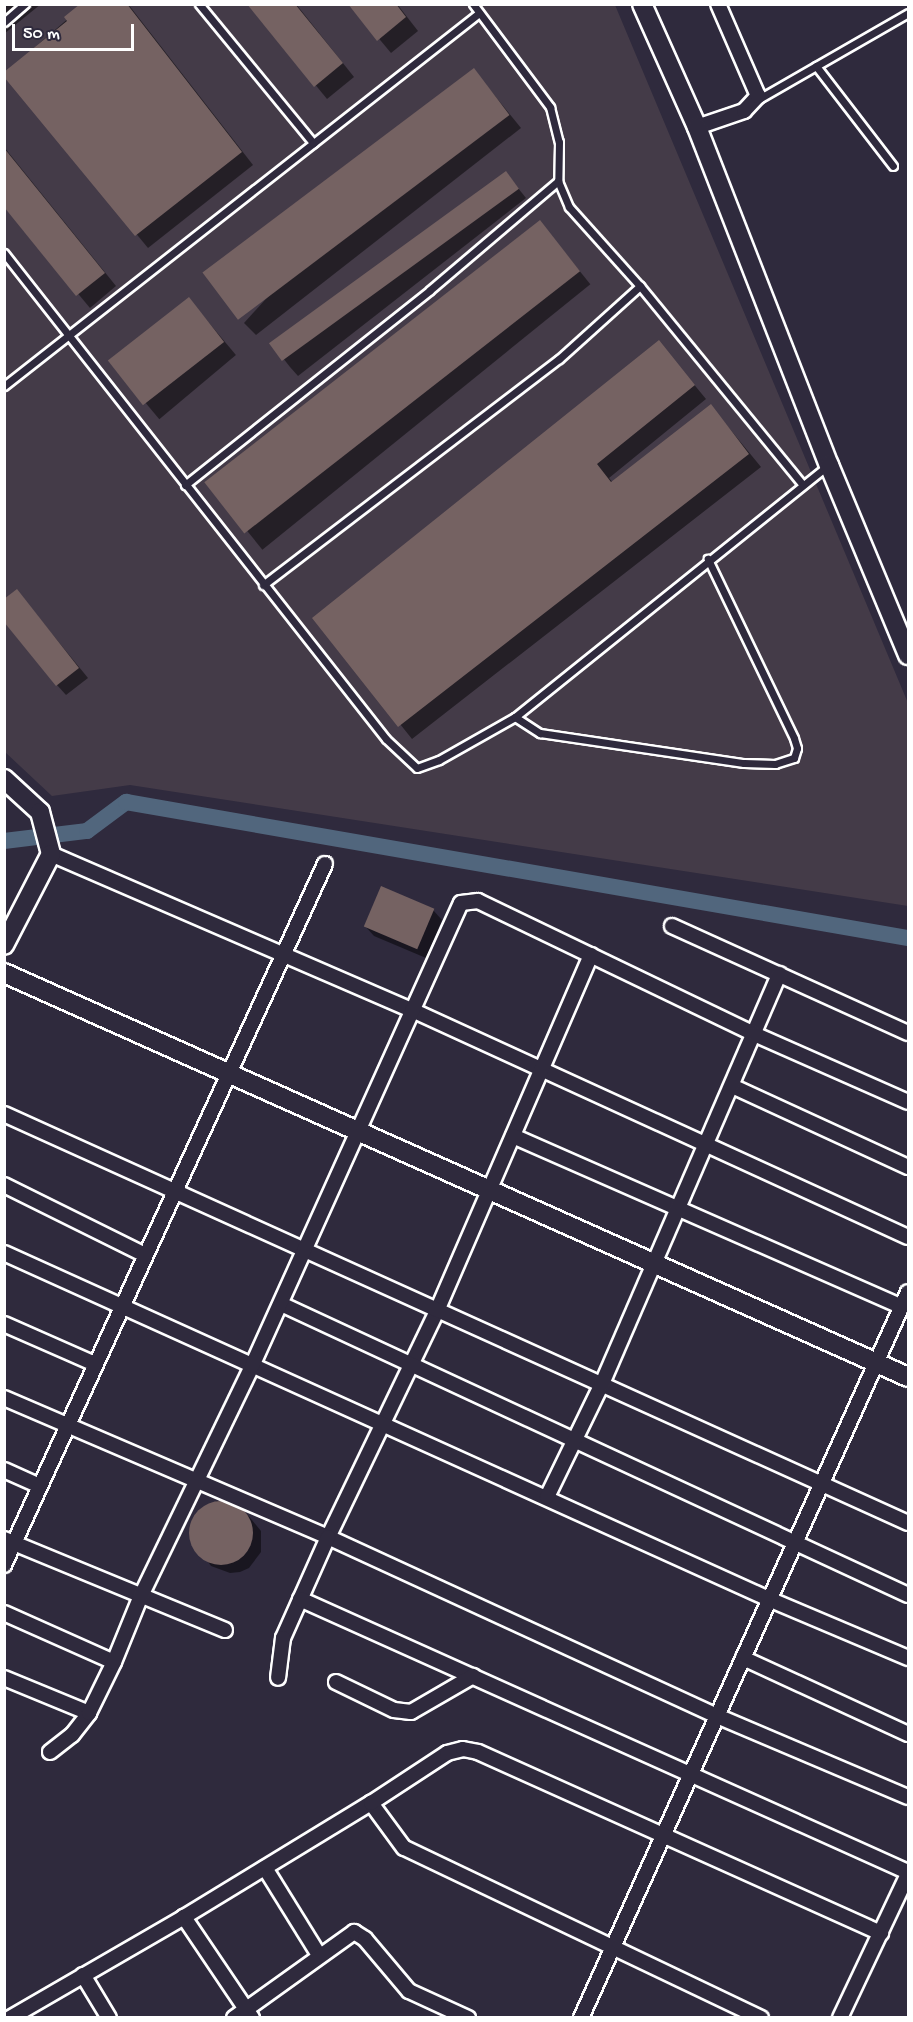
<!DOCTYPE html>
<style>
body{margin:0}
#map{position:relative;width:913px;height:2022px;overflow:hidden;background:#2f2a3d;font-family:"Gochi Hand",sans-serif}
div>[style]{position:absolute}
.built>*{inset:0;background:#443b48}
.shadow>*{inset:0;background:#0007;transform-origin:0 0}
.canal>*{height:16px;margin:-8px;padding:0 8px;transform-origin:8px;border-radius:8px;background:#51667d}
.building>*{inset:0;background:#756262;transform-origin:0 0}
.round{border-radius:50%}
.roads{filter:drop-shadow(2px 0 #fff) drop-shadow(-2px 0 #fff) drop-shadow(0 2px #fff) drop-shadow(0 -2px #fff)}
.service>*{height:7px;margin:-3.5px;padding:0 3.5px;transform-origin:3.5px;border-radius:3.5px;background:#2f2a3d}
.minor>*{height:14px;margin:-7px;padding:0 7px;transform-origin:7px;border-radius:7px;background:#2f2a3d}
.secondary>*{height:18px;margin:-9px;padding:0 9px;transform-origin:9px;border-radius:9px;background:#2f2a3d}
span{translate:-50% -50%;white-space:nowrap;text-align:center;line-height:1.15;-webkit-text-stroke:5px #2f2a3d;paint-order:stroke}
.frame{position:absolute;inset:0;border:6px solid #fff;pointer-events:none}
.scale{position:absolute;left:12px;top:24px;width:122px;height:27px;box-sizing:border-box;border:3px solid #fff;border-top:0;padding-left:8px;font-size:18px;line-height:21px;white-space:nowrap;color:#fff;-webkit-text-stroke:4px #2f2a3d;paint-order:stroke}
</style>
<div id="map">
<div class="built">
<div style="clip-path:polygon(4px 5px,615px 5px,908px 703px,908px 906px,130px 785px,52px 796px,5px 752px)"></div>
</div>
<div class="shadow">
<div style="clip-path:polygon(4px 4px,41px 4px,4px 34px)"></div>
<div style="clip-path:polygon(85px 4px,128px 4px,253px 165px,148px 248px,4px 74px)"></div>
<div style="clip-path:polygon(249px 4px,296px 4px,354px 77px,327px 99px)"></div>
<div style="clip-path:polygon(350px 4px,397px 4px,418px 31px,391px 53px)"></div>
<div style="clip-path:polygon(474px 70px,521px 128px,256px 335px,244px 323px)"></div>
<div style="clip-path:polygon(4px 147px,116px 286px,90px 308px,4px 205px)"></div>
<div style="clip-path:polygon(506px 173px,526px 198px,298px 376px,290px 367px,279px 353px)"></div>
<div style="left:540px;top:222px;width:80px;height:422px;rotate:51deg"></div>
<div style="left:189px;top:299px;width:73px;height:100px;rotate:50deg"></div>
<div style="clip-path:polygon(659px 342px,706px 399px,609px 478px,613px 483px,711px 406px,761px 467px,412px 739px,315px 618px)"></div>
<div style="clip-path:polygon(17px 591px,88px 678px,66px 695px,57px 685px)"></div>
<div style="clip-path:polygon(433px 910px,442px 920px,426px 958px,374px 936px,365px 926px)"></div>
<div style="clip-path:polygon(217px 1501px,247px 1514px,261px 1531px,261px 1552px,249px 1568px,240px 1572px,230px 1573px,211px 1566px,191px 1538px,194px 1518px,200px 1510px)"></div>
</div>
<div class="canal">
<div style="left:4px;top:841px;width:84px;rotate:-6.9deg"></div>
<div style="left:87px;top:831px;width:49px;rotate:-36.6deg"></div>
<div style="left:126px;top:802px;width:794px;rotate:9.87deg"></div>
</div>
<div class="building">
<div style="clip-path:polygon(80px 4px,127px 4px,242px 152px,135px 236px,4px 77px,4px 72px,67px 21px,64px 17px)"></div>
<div style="clip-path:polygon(247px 4px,295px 4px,343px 63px,314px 87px)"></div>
<div style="clip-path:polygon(348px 4px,396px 4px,406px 17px,377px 41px)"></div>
<div style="left:474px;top:68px;width:59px;height:340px;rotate:53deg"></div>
<div style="clip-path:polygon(4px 148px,105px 273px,76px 296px,4px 207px)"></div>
<div style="left:506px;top:171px;width:22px;height:293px;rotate:54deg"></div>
<div style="left:540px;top:220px;width:65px;height:426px;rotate:52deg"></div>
<div style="left:189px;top:297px;width:57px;height:103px;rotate:52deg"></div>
<div style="clip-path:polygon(659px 340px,695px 385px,597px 464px,611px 482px,711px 404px,749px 454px,398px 727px,312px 618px)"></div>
<div style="clip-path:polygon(17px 589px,79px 668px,56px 686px,4px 622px,4px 599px)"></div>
<div style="left:381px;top:886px;width:58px;height:44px;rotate:23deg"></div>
<div class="round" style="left:189px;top:1501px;width:64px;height:64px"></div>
</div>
<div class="roads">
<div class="service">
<div style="left:199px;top:4px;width:180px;rotate:50.6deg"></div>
<div style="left:473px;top:4px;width:129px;rotate:53.2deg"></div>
<div style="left:550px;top:107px;width:36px;rotate:76deg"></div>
<div style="left:559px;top:142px;width:39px;rotate:91deg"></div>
<div style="left:558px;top:181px;width:28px;rotate:67deg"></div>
<div style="left:569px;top:207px;width:106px;rotate:48.1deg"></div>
<div style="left:640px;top:286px;width:257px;rotate:50.7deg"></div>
<div style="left:4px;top:22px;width:28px;rotate:-41deg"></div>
<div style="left:816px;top:66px;width:126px;rotate:52.4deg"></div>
<div style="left:757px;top:100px;width:174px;rotate:-29.9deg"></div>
<div style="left:4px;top:253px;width:618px;rotate:51.83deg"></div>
<div style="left:386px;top:739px;width:42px;rotate:43.1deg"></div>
<div style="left:417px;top:768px;width:23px;rotate:-20deg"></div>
<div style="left:439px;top:760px;width:87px;rotate:-29.5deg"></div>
<div style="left:515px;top:717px;width:402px;rotate:-38.8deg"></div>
<div style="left:4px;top:386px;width:604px;rotate:-38.14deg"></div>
<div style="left:185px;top:485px;width:313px;rotate:-38.5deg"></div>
<div style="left:430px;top:290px;width:168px;rotate:-40.4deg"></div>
<div style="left:263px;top:585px;width:372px;rotate:-37.4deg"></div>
<div style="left:559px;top:359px;width:109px;rotate:-42deg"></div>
<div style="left:515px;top:717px;width:30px;rotate:33deg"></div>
<div style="left:540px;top:733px;width:206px;rotate:8.4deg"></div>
<div style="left:744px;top:763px;width:31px;rotate:2deg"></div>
<div style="left:775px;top:764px;width:20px;rotate:-18deg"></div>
<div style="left:794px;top:758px;width:10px;rotate:-73deg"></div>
<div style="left:797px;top:748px;width:10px;rotate:-107deg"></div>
<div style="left:794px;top:738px;width:199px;rotate:-115.7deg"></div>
</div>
<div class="minor">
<div style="left:697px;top:127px;width:50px;rotate:-18.8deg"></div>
<div style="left:744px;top:111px;width:21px;rotate:-47deg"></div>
<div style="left:758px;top:96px;width:100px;rotate:-113.5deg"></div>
<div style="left:51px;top:854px;width:393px;rotate:23.4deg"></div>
<div style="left:412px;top:1010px;width:545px;rotate:24.59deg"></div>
<div style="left:672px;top:926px;width:259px;rotate:24.4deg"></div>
<div style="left:591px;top:955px;width:388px;rotate:113.4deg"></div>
<div style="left:437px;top:1311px;width:251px;rotate:115.7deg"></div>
<div style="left:328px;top:1537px;width:428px;rotate:24.7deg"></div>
<div style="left:717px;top:1716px;width:207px;rotate:23deg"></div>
<div style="left:732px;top:1086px;width:194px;rotate:24.7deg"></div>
<div style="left:4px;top:1114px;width:992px;rotate:24.34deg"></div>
<div style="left:513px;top:1136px;width:425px;rotate:23.7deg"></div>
<div style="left:4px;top:1185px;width:157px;rotate:26.4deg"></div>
<div style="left:4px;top:1253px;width:842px;rotate:24.34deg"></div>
<div style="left:771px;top:1600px;width:149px;rotate:22.9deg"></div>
<div style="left:281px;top:1304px;width:691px;rotate:24.9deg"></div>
<div style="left:4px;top:1324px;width:99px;rotate:23.7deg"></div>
<div style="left:4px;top:1398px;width:353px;rotate:23.2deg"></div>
<div style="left:328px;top:1537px;width:111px;rotate:114deg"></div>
<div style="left:283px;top:1638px;width:40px;rotate:97.1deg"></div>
<div style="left:4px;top:1470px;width:37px;rotate:24deg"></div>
<div style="left:547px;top:1497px;width:123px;rotate:-64.1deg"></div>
<div style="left:601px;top:1386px;width:449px;rotate:-66.6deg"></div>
<div style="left:4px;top:1539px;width:239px;rotate:22.4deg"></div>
<div style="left:4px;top:1565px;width:771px;rotate:-65.4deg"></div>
<div style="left:300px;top:1599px;width:666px;rotate:24.18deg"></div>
<div style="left:4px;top:1613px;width:120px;rotate:24deg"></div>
<div style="left:743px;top:1658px;width:182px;rotate:24.7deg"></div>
<div style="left:4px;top:1678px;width:92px;rotate:22.4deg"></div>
<div style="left:336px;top:1682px;width:64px;rotate:25.8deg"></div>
<div style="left:394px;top:1710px;width:17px;rotate:7deg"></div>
<div style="left:411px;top:1712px;width:72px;rotate:-30.1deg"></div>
<div style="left:50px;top:1752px;width:28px;rotate:-38deg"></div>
<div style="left:72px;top:1735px;width:28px;rotate:-52deg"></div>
<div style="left:89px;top:1713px;width:57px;rotate:-63.9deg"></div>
<div style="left:114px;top:1662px;width:69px;rotate:-67.9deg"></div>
<div style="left:140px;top:1598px;width:258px;rotate:-64.2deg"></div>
<div style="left:252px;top:1366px;width:508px;rotate:-65.71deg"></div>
<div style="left:461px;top:903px;width:17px;rotate:-7deg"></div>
<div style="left:478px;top:901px;width:306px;rotate:25.7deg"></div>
<div style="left:754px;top:1034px;width:168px;rotate:23.8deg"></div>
<div style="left:265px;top:1868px;width:102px;rotate:58.2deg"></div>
<div style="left:83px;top:1975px;width:50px;rotate:58.8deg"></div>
<div style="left:10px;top:2018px;width:201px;rotate:-30.1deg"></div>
<div style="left:234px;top:2018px;width:148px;rotate:-35.6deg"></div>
<div style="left:354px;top:1932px;width:13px;rotate:32deg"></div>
<div style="left:365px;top:1939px;width:68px;rotate:49.8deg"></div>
<div style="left:409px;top:1991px;width:65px;rotate:24.6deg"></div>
<div style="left:252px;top:2018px;width:122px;rotate:-124deg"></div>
<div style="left:184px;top:1917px;width:219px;rotate:-31.4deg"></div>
<div style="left:581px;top:2018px;width:796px;rotate:-65.75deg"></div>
<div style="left:761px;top:2018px;width:395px;rotate:-154.5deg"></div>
<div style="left:404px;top:1848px;width:56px;rotate:-126.3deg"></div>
<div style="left:371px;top:1803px;width:91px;rotate:-33.3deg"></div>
<div style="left:447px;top:1753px;width:16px;rotate:-14deg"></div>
<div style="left:463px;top:1749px;width:15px;rotate:11deg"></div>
<div style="left:478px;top:1752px;width:442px;rotate:24.2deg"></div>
<div style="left:840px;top:2018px;width:159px;rotate:-64.7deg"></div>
</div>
<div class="secondary">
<div style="left:642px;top:4px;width:135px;rotate:65.9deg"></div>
<div style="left:697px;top:127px;width:363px;rotate:68.7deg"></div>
<div style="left:829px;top:465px;width:206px;rotate:67.4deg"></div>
<div style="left:4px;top:779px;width:49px;rotate:42.5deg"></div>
<div style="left:40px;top:812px;width:43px;rotate:75.3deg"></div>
<div style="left:51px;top:854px;width:102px;rotate:117.3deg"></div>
<div style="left:4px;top:973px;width:990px;rotate:24.08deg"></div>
</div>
</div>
<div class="frame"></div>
<div class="scale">50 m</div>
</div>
